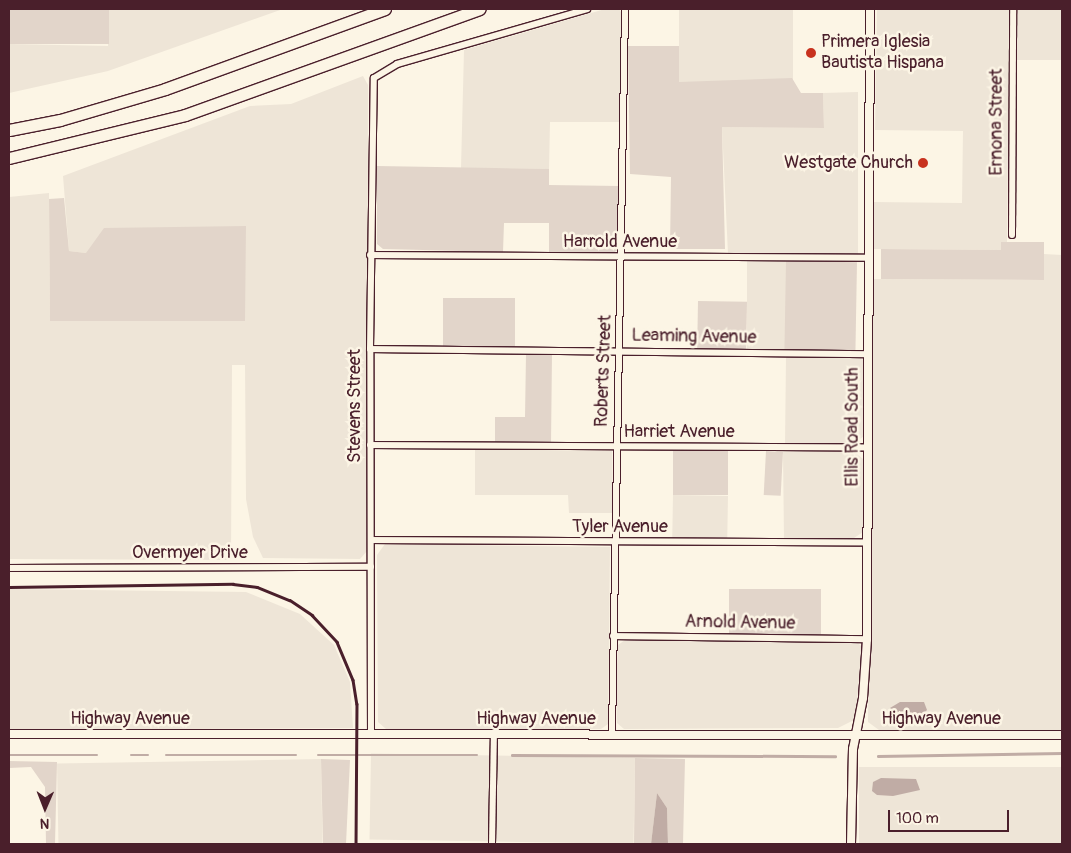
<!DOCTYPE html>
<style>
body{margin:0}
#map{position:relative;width:1071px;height:853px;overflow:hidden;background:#fcf5e5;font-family:Pangolin,sans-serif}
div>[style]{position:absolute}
.built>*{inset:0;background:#eee5d7;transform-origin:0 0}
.green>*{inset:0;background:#e2d5ca;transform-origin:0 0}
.water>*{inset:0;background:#c0aca5}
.stream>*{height:2.5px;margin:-1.25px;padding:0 1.25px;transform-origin:1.25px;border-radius:1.25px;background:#c0aca5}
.roads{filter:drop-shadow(1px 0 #4a1f2b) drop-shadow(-1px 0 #4a1f2b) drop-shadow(0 1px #4a1f2b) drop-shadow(0 -1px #4a1f2b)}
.minor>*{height:6px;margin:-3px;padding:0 3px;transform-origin:3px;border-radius:3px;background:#fcf5e5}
.tertiary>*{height:8px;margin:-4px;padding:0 4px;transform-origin:4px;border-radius:4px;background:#fcf5e5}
.motorway>*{height:11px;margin:-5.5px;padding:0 5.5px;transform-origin:5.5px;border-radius:5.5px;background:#fcf5e5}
.rail>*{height:2.5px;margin:-1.25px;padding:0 1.25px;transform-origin:1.25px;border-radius:1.25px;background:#4a1f2b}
.dots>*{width:14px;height:14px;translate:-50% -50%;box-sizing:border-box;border:2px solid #fcf5e5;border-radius:50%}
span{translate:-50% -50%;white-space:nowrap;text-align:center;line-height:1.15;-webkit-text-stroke:5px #fcf5e5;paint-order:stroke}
.poi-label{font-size:18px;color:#4a1f2b}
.left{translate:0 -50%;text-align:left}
.right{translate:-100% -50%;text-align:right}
.street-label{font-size:18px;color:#4a1f2b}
.frame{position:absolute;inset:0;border:10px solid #4a1f2b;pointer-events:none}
.north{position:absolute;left:20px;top:783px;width:50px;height:50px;-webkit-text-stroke:4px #fcf5e5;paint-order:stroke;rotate:181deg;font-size:14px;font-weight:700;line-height:20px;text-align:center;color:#4a1f2b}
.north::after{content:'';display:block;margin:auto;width:18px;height:22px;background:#4a1f2b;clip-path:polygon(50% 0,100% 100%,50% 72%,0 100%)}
.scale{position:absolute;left:888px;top:810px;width:121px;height:22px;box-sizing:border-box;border:2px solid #4a1f2b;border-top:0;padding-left:6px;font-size:15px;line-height:18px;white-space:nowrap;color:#4a1f2b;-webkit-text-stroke:4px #fcf5e5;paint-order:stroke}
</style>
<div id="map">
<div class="built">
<div style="clip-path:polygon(109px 9px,283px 9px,108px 71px,9px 93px,9px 44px,108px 46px)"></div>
<div style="clip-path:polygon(605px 9px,619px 9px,623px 15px,621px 122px,550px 122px,549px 169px,461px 168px,464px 50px)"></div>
<div style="left:679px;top:9px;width:114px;height:73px"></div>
<div style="clip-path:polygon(877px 9px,1009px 9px,1007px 242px,1001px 242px,1001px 250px,873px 249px,874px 202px,962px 203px,963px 131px,875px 130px)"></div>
<div style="left:1016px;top:9px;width:46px;height:51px"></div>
<div style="clip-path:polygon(363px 76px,368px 85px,367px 551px,360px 559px,263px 558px,253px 537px,246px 499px,245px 365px,232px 365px,231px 560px,9px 559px,9px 197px,49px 193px,50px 321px,86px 253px,69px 251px,63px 176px,250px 106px,291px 104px)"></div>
<div style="clip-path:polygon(858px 92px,858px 254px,728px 254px,722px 127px,824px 128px,823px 93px)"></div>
<div style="clip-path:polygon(1044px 254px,1062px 255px,1062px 731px,879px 730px,868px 722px,873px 279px,1043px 280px)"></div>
<div style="left:747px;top:261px;width:39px;height:89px"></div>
<div style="clip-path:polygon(786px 357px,859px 357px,865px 361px,864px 436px,853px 445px,785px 445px)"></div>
<div style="clip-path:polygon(475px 449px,612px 451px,613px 513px,569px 513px,568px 495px,475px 495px)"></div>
<div style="clip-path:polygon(823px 450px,856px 453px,863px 459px,863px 532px,851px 540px,784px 540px,783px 452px)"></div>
<div style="left:673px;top:495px;width:55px;height:45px;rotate:1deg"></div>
<div style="clip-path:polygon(385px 544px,610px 547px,608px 724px,601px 729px,386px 729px,378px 722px,377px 555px)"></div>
<div style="clip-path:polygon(9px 589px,246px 592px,300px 614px,334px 645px,350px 682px,353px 728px,9px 730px)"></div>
<div style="clip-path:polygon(625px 640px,858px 643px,862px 647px,856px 712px,854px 720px,838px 728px,624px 729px,617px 723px,616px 686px,618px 645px)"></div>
<div style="left:635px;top:758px;width:86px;height:264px;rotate:91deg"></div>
<div style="left:321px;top:759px;width:85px;height:264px;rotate:89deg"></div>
<div style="left:859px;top:767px;width:203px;height:77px"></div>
</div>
<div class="green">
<div style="left:9px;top:9px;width:100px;height:35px"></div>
<div style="clip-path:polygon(628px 46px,679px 46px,679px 82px,792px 78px,801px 93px,823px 93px,824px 128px,722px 127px,725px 249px,670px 249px,671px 177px,630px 174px)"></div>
<div style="clip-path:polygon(377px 166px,549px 169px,549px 185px,619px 186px,620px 248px,612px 254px,549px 252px,549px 223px,504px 223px,503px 252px,383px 249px,377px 244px)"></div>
<div style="clip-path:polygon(64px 198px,69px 251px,86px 253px,104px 228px,246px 226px,245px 321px,50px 321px,49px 199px)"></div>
<div style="clip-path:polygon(1001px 242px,1044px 242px,1044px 280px,881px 279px,881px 249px,1001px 250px)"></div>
<div style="left:786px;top:261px;width:71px;height:90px;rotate:1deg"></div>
<div style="left:443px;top:298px;width:72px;height:49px"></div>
<div style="left:698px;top:301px;width:49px;height:48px;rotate:1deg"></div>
<div style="clip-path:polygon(526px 354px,552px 354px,551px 444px,495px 443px,495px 417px,525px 417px)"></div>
<div style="left:673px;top:450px;width:55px;height:45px"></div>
<div style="left:766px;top:451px;width:17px;height:44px;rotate:3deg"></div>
<div style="left:729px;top:589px;width:92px;height:45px"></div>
<div style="clip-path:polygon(635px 758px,685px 759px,683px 844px,668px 844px,667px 808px,657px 793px,651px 844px,634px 844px)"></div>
<div style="clip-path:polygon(321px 759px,350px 760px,346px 844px,323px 844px)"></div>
<div style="clip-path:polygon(9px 761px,57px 762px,55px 844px,46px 844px,45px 787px,31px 767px,9px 768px)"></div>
</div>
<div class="water">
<div style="clip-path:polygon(900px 702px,924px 702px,927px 710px,920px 717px,897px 718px,890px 708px)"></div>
<div style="clip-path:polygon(881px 778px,916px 779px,920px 790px,893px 796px,877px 795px,872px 791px,873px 782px)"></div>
<div style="clip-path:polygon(657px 793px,667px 808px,668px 844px,651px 844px)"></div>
</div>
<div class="stream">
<div style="left:9px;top:755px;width:88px"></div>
<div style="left:131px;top:755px;width:17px"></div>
<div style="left:166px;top:755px;width:130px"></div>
<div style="left:318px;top:755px;width:159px"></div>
<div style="left:512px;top:755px;width:323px;rotate:0.2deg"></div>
<div style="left:878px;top:756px;width:184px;rotate:-0.9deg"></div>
</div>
<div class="roads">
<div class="minor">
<div style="left:1012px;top:235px;width:226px;rotate:-89.7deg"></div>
<div style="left:370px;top:255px;width:499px;rotate:0.3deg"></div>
<div style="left:370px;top:349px;width:499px;rotate:0.6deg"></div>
<div style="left:370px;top:445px;width:498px;rotate:0.3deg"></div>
<div style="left:371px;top:540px;width:497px;rotate:0.3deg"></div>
<div style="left:9px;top:568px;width:362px;rotate:-0.2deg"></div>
<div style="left:613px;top:636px;width:254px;rotate:0.7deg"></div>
<div style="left:371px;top:733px;width:384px;rotate:-90.1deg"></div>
<div style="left:370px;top:349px;width:271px;rotate:-89.2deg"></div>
<div style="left:374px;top:78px;width:27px;rotate:-31deg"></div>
<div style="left:397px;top:64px;width:198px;rotate:-16.1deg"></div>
<div style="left:612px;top:734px;width:725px;rotate:-88.97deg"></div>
<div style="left:492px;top:844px;width:110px;rotate:-89deg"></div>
</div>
<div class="tertiary">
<div style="left:9px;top:734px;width:1053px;rotate:0.05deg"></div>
<div style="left:851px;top:844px;width:95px;rotate:-88.8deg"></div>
<div style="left:853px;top:749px;width:52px;rotate:-78.9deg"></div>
<div style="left:863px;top:698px;width:59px;rotate:-86.1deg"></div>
<div style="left:867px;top:639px;width:630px;rotate:-89.73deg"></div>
</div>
<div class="motorway">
<div style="left:9px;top:130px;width:52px;rotate:-11.1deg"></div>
<div style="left:60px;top:120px;width:109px;rotate:-16.4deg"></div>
<div style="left:165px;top:89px;width:234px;rotate:-20deg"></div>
<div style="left:9px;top:158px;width:181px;rotate:-13.7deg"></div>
<div style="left:185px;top:115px;width:313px;rotate:-19.8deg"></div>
</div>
</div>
<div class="rail">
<div style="left:9px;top:587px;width:224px;rotate:-0.8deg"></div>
<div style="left:233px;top:584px;width:24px;rotate:7deg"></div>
<div style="left:257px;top:587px;width:35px;rotate:22deg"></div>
<div style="left:290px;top:600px;width:27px;rotate:34deg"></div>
<div style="left:312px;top:615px;width:37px;rotate:47deg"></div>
<div style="left:337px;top:642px;width:41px;rotate:67.2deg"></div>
<div style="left:353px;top:680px;width:24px;rotate:81deg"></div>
<div style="left:357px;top:704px;width:140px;rotate:90.4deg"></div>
</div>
<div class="dots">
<div style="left:811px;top:53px;background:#c8321e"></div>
<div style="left:923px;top:163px;background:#c8321e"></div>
</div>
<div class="poi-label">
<span class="left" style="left:821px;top:53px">Primera Iglesia<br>Bautista Hispana</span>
<span class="right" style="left:913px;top:163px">Westgate Church</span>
</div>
<div class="street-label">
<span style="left:997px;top:122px;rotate:-90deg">Ernona Street</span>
<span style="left:620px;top:242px">Harrold Avenue</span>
<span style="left:694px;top:337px;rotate:1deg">Leaming Avenue</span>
<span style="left:604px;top:371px;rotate:-88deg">Roberts Street</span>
<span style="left:355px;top:406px;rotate:-90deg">Stevens Street</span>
<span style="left:853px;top:427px;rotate:-90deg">Ellis Road South</span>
<span style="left:679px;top:432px">Harriet Avenue</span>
<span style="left:620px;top:527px">Tyler Avenue</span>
<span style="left:190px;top:553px">Overmyer Drive</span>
<span style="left:740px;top:623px;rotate:1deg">Arnold Avenue</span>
<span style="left:130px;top:719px">Highway Avenue</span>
<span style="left:536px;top:719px">Highway Avenue</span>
<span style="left:941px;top:719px">Highway Avenue</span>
</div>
<div class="frame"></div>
<div class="north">N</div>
<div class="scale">100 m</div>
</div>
